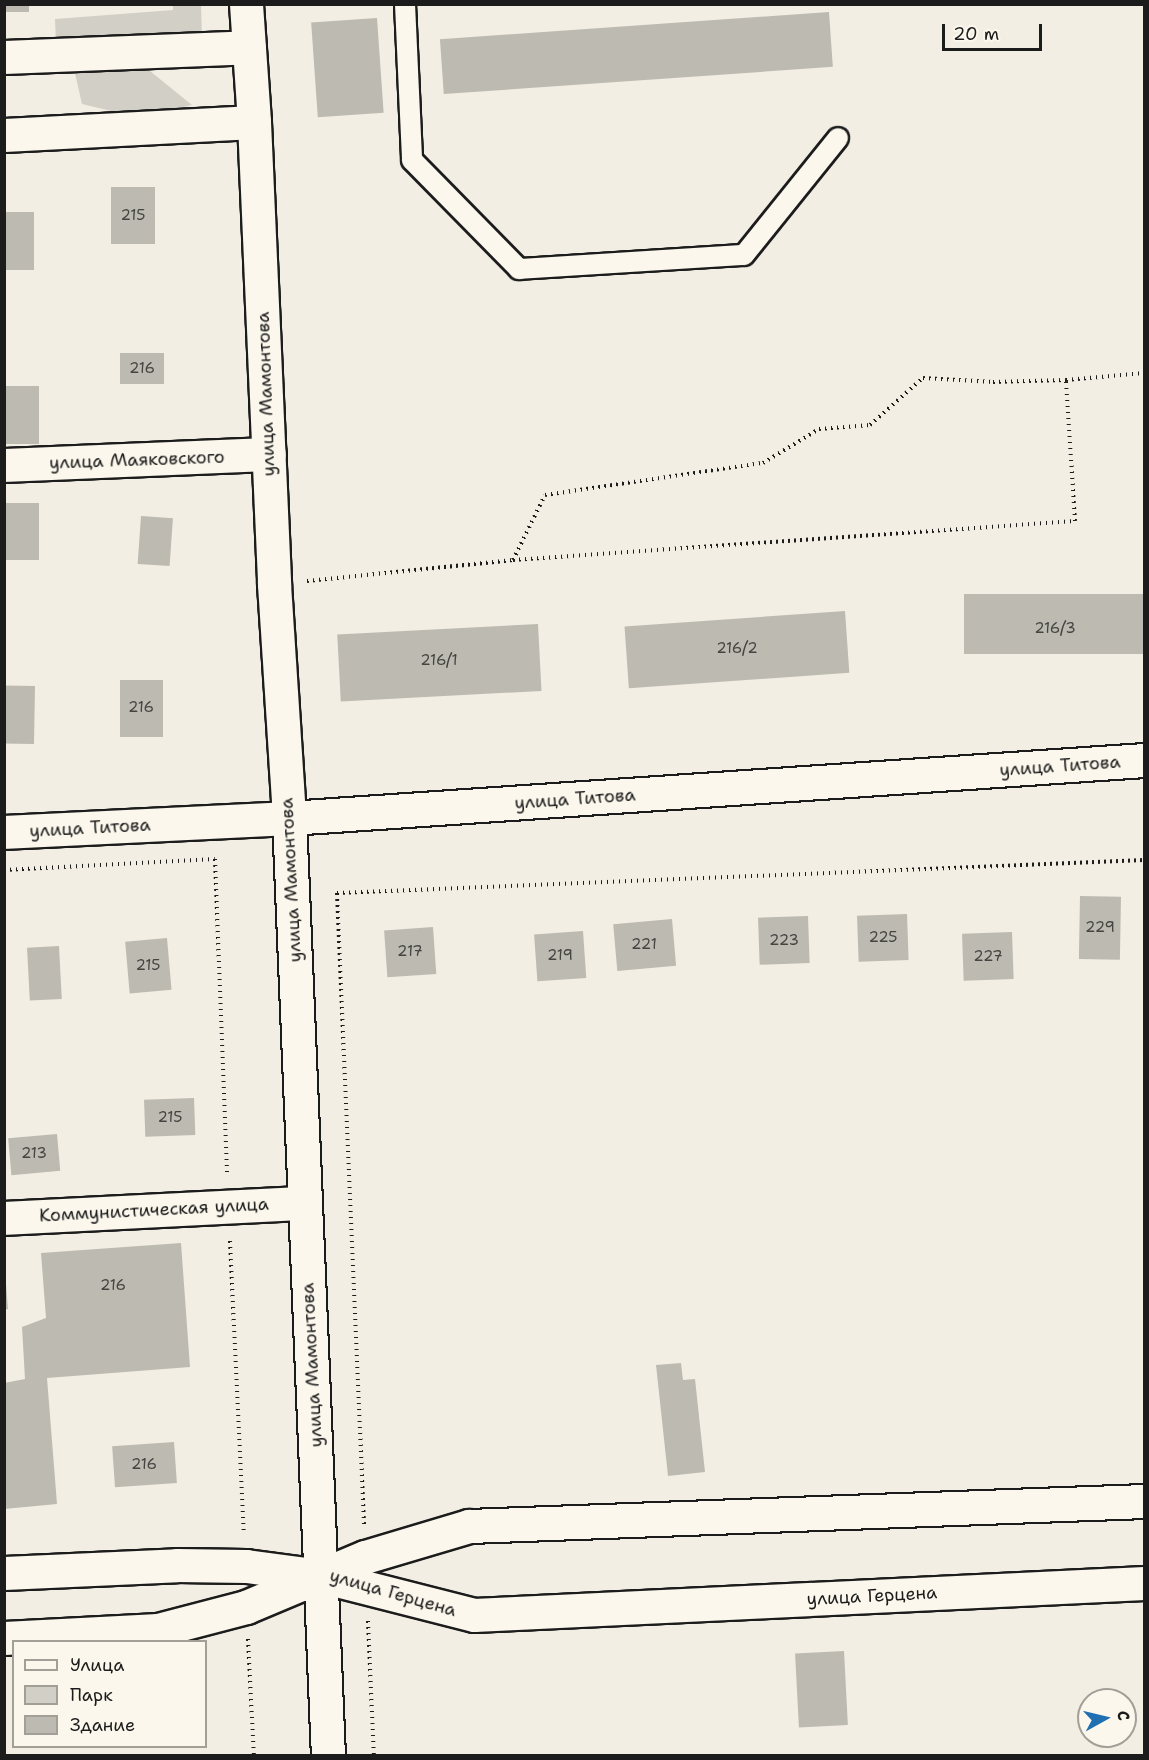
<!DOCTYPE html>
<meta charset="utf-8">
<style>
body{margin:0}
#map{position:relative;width:1149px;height:1760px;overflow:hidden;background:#f2eee4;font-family:"Shantell Sans",sans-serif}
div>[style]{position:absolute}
.green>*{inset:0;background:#d2cfc6}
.building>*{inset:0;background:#bdbab1;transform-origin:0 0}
.path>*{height:4px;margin-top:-2px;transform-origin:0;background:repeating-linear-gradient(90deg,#1c1c1c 0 1.5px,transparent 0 6px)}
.roads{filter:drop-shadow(2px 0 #1c1c1c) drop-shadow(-2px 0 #1c1c1c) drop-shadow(0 2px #1c1c1c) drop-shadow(0 -2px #1c1c1c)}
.lane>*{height:20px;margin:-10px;padding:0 10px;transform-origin:10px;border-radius:10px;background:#fbf7ec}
.street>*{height:33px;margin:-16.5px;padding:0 16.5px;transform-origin:16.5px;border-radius:16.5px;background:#fbf7ec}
.secondary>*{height:33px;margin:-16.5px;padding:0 16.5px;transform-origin:16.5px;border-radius:16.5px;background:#fbf7ec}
span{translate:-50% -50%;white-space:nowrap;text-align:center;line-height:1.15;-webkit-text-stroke:4.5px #fbf7ec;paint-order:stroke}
.number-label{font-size:15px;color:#444441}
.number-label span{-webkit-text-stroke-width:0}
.street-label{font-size:18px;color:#1c1c1c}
.frame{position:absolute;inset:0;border:6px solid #1c1c1c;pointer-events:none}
.legend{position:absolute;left:12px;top:1640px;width:195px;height:108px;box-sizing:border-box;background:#fbf7ec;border:2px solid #a29f99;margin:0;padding:8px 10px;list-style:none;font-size:18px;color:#1c1c1c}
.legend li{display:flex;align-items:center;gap:12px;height:30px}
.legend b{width:30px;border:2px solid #a29f99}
.north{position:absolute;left:1077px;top:1688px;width:60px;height:60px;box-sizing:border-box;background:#fbf7ec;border:2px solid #a29f99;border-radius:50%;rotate:82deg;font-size:16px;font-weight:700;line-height:24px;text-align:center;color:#1c1c1c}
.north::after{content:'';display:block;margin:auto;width:21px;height:27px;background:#1f6fb2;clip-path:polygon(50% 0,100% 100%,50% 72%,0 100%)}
.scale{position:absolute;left:942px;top:24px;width:100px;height:27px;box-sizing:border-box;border:3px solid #1c1c1c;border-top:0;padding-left:8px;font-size:18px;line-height:21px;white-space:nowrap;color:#1c1c1c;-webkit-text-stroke:4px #fbf7ec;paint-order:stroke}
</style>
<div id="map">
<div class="green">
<div style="clip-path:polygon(173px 5px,201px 5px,202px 39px,56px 43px,55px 19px,173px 10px)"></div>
<div style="clip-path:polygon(145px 67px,192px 105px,162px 112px,124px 114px,82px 104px,74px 69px)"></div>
</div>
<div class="building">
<div style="left:4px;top:4px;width:25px;height:8px"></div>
<div style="left:829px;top:12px;width:55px;height:390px;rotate:86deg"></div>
<div style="left:377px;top:18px;width:95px;height:66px;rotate:86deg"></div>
<div style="left:111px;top:187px;width:44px;height:57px"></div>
<div style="left:4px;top:212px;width:30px;height:58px"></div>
<div style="left:120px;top:353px;width:44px;height:31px"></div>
<div style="left:4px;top:386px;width:35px;height:58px"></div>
<div style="left:4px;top:503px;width:35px;height:57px"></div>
<div style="left:141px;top:516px;width:32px;height:48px;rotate:4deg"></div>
<div style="left:1144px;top:594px;width:60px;height:180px;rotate:90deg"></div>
<div style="left:845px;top:611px;width:62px;height:221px;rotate:86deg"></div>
<div style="left:538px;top:624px;width:67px;height:201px;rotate:87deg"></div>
<div style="left:120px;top:680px;width:43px;height:57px"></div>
<div style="left:35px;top:686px;width:58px;height:31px;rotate:91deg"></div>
<div style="left:1080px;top:896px;width:41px;height:63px;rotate:1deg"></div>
<div style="left:907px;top:914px;width:46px;height:50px;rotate:88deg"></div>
<div style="left:808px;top:916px;width:47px;height:50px;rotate:88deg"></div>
<div style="left:672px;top:919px;width:47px;height:59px;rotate:85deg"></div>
<div style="left:433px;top:927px;width:47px;height:49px;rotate:86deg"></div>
<div style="left:583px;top:931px;width:47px;height:49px;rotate:86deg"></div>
<div style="left:1012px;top:932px;width:47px;height:50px;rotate:88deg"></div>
<div style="left:167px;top:938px;width:52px;height:42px;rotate:85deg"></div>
<div style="left:59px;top:946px;width:53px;height:32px;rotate:87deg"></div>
<div style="left:194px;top:1098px;width:37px;height:50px;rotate:88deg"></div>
<div style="left:57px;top:1134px;width:37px;height:49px;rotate:85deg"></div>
<div style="clip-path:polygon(181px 1243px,190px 1367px,47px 1378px,57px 1504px,4px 1509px,4px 1383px,25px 1379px,22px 1327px,46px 1318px,41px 1253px)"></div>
<div style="clip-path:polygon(4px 1284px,6px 1284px,8px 1309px,4px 1310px)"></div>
<div style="clip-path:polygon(681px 1363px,683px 1380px,695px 1379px,705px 1472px,668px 1476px,656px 1365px)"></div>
<div style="left:174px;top:1442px;width:41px;height:62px;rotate:86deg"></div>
<div style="left:844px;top:1651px;width:74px;height:49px;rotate:87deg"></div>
</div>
<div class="path">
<div style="left:513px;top:560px;width:563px;rotate:-3.97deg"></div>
<div style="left:1075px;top:521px;width:141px;rotate:-93.7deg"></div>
<div style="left:307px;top:581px;width:207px;rotate:-5.8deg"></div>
<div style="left:513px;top:560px;width:72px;rotate:-63.8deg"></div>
<div style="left:545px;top:495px;width:220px;rotate:-8.4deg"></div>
<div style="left:763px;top:463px;width:66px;rotate:-31.3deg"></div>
<div style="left:819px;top:429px;width:51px;rotate:-4.5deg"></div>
<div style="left:870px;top:425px;width:71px;rotate:-41.6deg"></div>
<div style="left:923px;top:378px;width:70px;rotate:3.3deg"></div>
<div style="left:993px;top:382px;width:73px;rotate:-1.6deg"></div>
<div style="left:1066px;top:380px;width:78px;rotate:-5.1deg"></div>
<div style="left:4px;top:870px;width:211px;rotate:-3deg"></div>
<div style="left:215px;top:859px;width:314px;rotate:87.8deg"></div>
<div style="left:230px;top:1241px;width:292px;rotate:87.3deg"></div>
<div style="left:364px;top:1524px;width:632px;rotate:-92.45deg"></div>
<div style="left:337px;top:893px;width:808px;rotate:-2.34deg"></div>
<div style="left:368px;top:1621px;width:135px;rotate:87.5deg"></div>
<div style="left:248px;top:1639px;width:117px;rotate:87.1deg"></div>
</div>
<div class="roads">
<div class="lane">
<div style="left:405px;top:4px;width:156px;rotate:87.4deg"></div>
<div style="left:412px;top:160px;width:153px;rotate:45.5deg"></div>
<div style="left:519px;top:269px;width:225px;rotate:-3.6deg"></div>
<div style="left:744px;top:255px;width:150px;rotate:-51.2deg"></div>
</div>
<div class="street">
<div style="left:4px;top:57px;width:245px;rotate:-2.3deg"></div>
<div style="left:4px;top:135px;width:250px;rotate:-3deg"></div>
<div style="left:4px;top:465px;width:265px;rotate:-2.4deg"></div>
<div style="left:4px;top:1218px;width:300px;rotate:-2.9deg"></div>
<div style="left:4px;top:1573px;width:173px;rotate:-2.6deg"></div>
<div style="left:177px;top:1565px;width:69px;rotate:0.8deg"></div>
<div style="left:246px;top:1566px;width:76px;rotate:7.6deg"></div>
<div style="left:321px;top:1576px;width:158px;rotate:14.3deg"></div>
<div style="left:474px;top:1615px;width:671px;rotate:-2.73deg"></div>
<div style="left:4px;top:1638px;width:154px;rotate:-3deg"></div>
<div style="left:158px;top:1630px;width:91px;rotate:-14.6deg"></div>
<div style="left:246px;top:1607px;width:129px;rotate:-22.8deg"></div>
<div style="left:365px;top:1557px;width:109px;rotate:-16.6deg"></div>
<div style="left:469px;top:1526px;width:675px;rotate:-2.12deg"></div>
</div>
<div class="secondary">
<div style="left:246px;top:4px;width:118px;rotate:86.1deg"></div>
<div style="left:254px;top:122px;width:462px;rotate:87.5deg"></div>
<div style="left:274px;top:584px;width:234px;rotate:86.3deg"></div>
<div style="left:289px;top:818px;width:939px;rotate:87.62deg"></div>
<div style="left:4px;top:832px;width:285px;rotate:-2.8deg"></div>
<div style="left:289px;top:818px;width:857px;rotate:-3.88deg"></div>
</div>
</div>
<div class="number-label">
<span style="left:133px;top:216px">215</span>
<span style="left:142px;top:369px">216</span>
<span style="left:1055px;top:629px">216/3</span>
<span style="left:737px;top:649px">216/2</span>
<span style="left:439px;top:661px">216/1</span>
<span style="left:141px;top:708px">216</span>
<span style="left:1100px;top:928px">229</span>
<span style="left:883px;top:938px">225</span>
<span style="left:784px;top:941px">223</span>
<span style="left:644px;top:945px">221</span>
<span style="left:410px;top:952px">217</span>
<span style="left:560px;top:956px">219</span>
<span style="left:988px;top:957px">227</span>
<span style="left:148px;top:966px">215</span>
<span style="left:170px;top:1118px">215</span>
<span style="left:34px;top:1154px">213</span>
<span style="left:113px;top:1286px">216</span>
<span style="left:144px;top:1465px">216</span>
</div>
<div class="street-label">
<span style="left:266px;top:394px;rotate:-92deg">улица Мамонтова</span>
<span style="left:137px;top:460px;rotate:-2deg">улица Маяковского</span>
<span style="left:1060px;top:766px;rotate:-4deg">улица Титова</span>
<span style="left:575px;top:799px;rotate:-4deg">улица Титова</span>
<span style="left:90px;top:828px;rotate:-3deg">улица Титова</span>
<span style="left:291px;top:880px;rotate:-93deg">улица Мамонтова</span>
<span style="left:154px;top:1210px;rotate:-3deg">Коммунистическая улица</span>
<span style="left:312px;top:1365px;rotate:-93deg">улица Мамонтова</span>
<span style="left:393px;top:1593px;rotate:16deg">улица Герцена</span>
<span style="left:872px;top:1596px;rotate:-3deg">улица Герцена</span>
</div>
<div class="frame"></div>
<ul class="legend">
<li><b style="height:8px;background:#fbf7ec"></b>Улица</li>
<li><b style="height:16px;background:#d2cfc6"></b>Парк</li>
<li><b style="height:16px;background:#bdbab1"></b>Здание</li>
</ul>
<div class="north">С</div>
<div class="scale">20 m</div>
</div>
